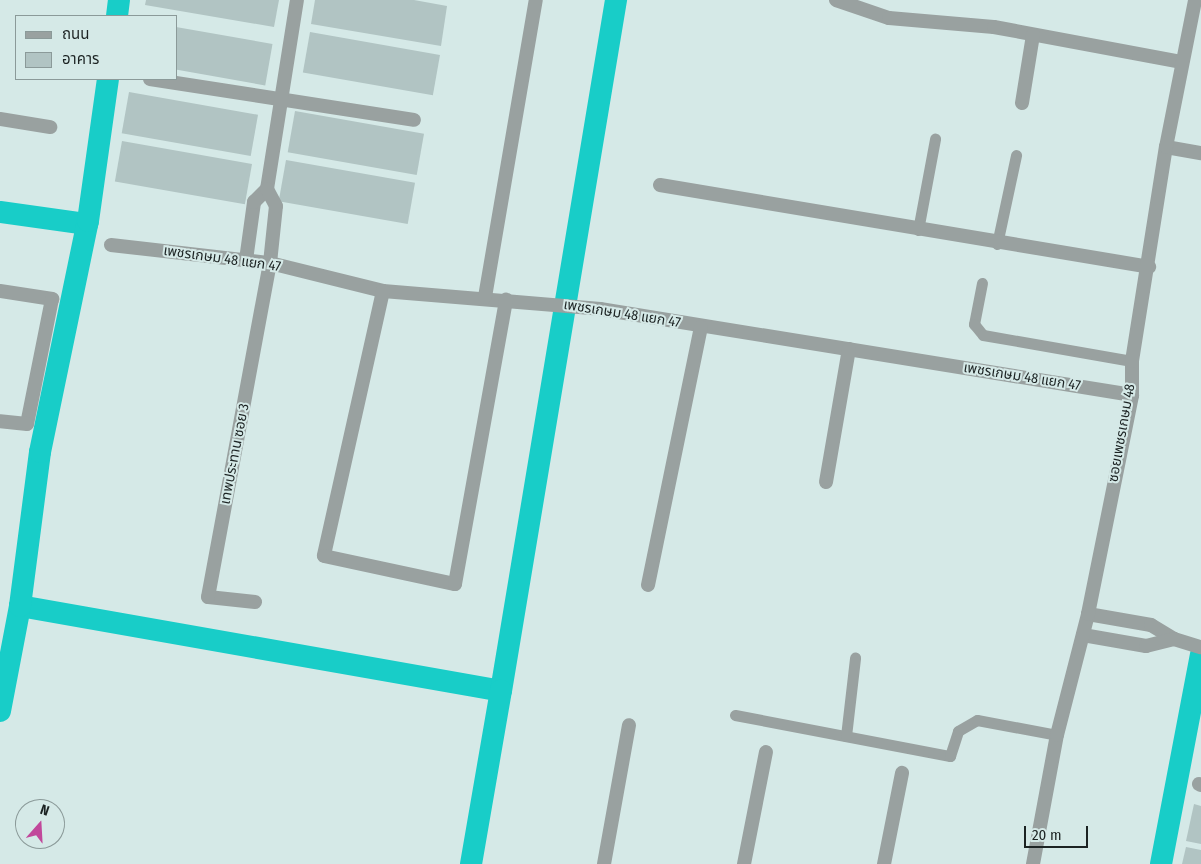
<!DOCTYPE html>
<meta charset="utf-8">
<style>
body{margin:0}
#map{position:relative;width:1201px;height:864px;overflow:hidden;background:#d5e9e7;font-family:"Fira Sans Condensed","Noto Sans Thai",sans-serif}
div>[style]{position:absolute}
.canal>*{height:22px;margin:-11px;padding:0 11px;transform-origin:11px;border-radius:11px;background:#18cdc8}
.building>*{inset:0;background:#b1c4c3;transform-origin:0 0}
.service>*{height:11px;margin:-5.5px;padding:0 5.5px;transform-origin:5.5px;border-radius:5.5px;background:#99a1a0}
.minor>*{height:14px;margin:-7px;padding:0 7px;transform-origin:7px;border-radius:7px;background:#99a1a0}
.tertiary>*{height:14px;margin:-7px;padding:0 7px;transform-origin:7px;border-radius:7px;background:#99a1a0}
span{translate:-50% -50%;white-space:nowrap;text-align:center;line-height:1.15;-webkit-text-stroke:4px #d5e9e7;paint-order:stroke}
.street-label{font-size:14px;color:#1c2323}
.legend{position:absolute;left:15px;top:15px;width:162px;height:65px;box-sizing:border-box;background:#d5e9e7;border:1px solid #8b9a99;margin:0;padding:6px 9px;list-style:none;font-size:15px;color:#1c2323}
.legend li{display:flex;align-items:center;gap:10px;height:25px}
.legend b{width:25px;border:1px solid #8b9a99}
.north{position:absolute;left:15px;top:799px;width:50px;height:50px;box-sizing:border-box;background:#d5e9e7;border:1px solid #8b9a99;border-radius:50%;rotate:19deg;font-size:14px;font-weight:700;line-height:20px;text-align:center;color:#1c2323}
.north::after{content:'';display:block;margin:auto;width:18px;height:22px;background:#c1489b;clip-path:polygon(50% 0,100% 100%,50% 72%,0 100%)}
.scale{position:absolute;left:1024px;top:826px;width:64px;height:22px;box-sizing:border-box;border:2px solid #1c2323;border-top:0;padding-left:6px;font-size:15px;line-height:18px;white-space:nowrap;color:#1c2323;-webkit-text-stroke:4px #d5e9e7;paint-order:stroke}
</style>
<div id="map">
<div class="canal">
<div style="left:117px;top:16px;width:16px;rotate:-83deg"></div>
<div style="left:0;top:212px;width:88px;rotate:7.9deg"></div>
<div style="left:20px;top:606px;width:488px;rotate:10deg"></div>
<div style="left:501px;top:691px;width:701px;rotate:-80.55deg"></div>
<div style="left:0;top:711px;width:107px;rotate:-79.2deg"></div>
<div style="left:20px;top:606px;width:155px;rotate:-82.6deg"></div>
<div style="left:40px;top:452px;width:236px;rotate:-78.3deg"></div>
<div style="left:88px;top:221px;width:143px;rotate:-82deg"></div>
<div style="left:471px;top:864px;width:176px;rotate:-80.2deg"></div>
<div style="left:1161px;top:864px;width:213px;rotate:-79.2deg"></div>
</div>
<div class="building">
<div style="clip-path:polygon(146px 0,279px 0,274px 27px,145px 5px)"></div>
<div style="clip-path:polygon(315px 0,414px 0,447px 6px,441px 46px,311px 24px)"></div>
<div style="left:176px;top:27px;width:98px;height:42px;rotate:10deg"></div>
<div style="left:310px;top:32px;width:132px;height:41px;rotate:10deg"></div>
<div style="left:129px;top:92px;width:131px;height:42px;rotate:10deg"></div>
<div style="left:295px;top:111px;width:131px;height:42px;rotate:10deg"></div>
<div style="left:122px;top:141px;width:132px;height:41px;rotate:10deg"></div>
<div style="left:286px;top:160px;width:131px;height:42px;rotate:10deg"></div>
<div style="clip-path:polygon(1194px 804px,1201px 806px,1201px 844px,1186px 841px)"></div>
<div style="clip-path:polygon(1186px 847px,1201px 850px,1201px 864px,1182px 864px)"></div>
</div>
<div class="service">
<div style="left:918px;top:230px;width:93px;rotate:-79.4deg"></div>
<div style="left:997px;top:244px;width:91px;rotate:-77.9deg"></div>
<div style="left:982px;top:283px;width:42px;rotate:101deg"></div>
<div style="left:974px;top:324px;width:14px;rotate:51deg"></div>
<div style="left:983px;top:335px;width:151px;rotate:9.9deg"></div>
<div style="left:735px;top:715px;width:219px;rotate:10.8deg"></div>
<div style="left:950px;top:756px;width:26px;rotate:-72deg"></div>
<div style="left:958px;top:731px;width:22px;rotate:-30deg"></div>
<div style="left:977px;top:720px;width:81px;rotate:10.6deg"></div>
<div style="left:846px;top:736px;width:79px;rotate:-83.4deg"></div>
</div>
<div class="minor">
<div style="left:836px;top:0;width:56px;rotate:18.8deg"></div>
<div style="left:889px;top:18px;width:105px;rotate:4.9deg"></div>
<div style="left:994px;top:27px;width:190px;rotate:10.6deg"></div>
<div style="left:150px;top:79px;width:267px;rotate:8.8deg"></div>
<div style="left:1022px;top:103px;width:69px;rotate:-80.8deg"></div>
<div style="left:0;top:119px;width:51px;rotate:9.1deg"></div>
<div style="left:1166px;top:147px;width:36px;rotate:10deg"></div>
<div style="left:660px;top:185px;width:496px;rotate:9.5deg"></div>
<div style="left:111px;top:245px;width:160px;rotate:6.5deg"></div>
<div style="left:270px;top:263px;width:116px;rotate:13.9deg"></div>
<div style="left:383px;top:291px;width:218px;rotate:4.7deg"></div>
<div style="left:600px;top:309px;width:539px;rotate:9.18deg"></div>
<div style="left:246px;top:260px;width:59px;rotate:-82.1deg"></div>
<div style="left:254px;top:202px;width:18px;rotate:-45deg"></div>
<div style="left:267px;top:189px;width:191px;rotate:-81deg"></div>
<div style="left:0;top:291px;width:53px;rotate:8.7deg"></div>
<div style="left:52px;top:299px;width:127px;rotate:101.3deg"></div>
<div style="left:27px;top:424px;width:27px;rotate:-174deg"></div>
<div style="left:383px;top:291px;width:271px;rotate:102.6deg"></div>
<div style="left:324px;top:556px;width:134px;rotate:12.1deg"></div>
<div style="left:455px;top:584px;width:289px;rotate:-79.8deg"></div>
<div style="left:485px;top:297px;width:301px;rotate:-80.3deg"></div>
<div style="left:826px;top:482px;width:135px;rotate:-80.2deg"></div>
<div style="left:648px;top:585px;width:263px;rotate:-78.4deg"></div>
<div style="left:255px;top:602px;width:47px;rotate:-173.9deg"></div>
<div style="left:208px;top:597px;width:340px;rotate:-79.5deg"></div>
<div style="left:270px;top:263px;width:57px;rotate:-84deg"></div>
<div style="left:276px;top:206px;width:19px;rotate:-118deg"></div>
<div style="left:1088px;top:614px;width:64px;rotate:9.9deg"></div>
<div style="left:1151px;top:625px;width:27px;rotate:31deg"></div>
<div style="left:1174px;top:639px;width:28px;rotate:17deg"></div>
<div style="left:1083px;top:635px;width:64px;rotate:9.9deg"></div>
<div style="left:1146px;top:646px;width:29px;rotate:-14deg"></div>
<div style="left:1199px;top:784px;width:2px;rotate:27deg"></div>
<div style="left:604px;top:864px;width:141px;rotate:-79.8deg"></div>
<div style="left:744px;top:864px;width:114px;rotate:-78.9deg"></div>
<div style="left:884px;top:864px;width:93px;rotate:-78.8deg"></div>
</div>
<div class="tertiary">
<div style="left:1033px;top:864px;width:131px;rotate:-79.5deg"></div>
<div style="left:1057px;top:735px;width:125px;rotate:-75.6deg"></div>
<div style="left:1088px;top:614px;width:223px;rotate:-78.6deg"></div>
<div style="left:1132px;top:395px;width:34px;rotate:-90deg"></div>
<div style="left:1132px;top:361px;width:217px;rotate:-81deg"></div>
<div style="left:1166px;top:147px;width:150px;rotate:-78.8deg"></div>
</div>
<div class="street-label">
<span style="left:222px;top:259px;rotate:8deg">เพชรเกษม 48 แยก 47</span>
<span style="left:622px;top:314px;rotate:9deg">เพชรเกษม 48 แยก 47</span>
<span style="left:1022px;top:377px;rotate:9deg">เพชรเกษม 48 แยก 47</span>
<span style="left:1122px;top:433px;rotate:-80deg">ซอยเพชรเกษม 48</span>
<span style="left:235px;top:454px;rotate:-79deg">เทพประทาน ซอย 3</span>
</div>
<ul class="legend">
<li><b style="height:6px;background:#99a1a0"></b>ถนน</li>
<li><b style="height:14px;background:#b1c4c3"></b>อาคาร</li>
</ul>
<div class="north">N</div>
<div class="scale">20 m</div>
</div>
